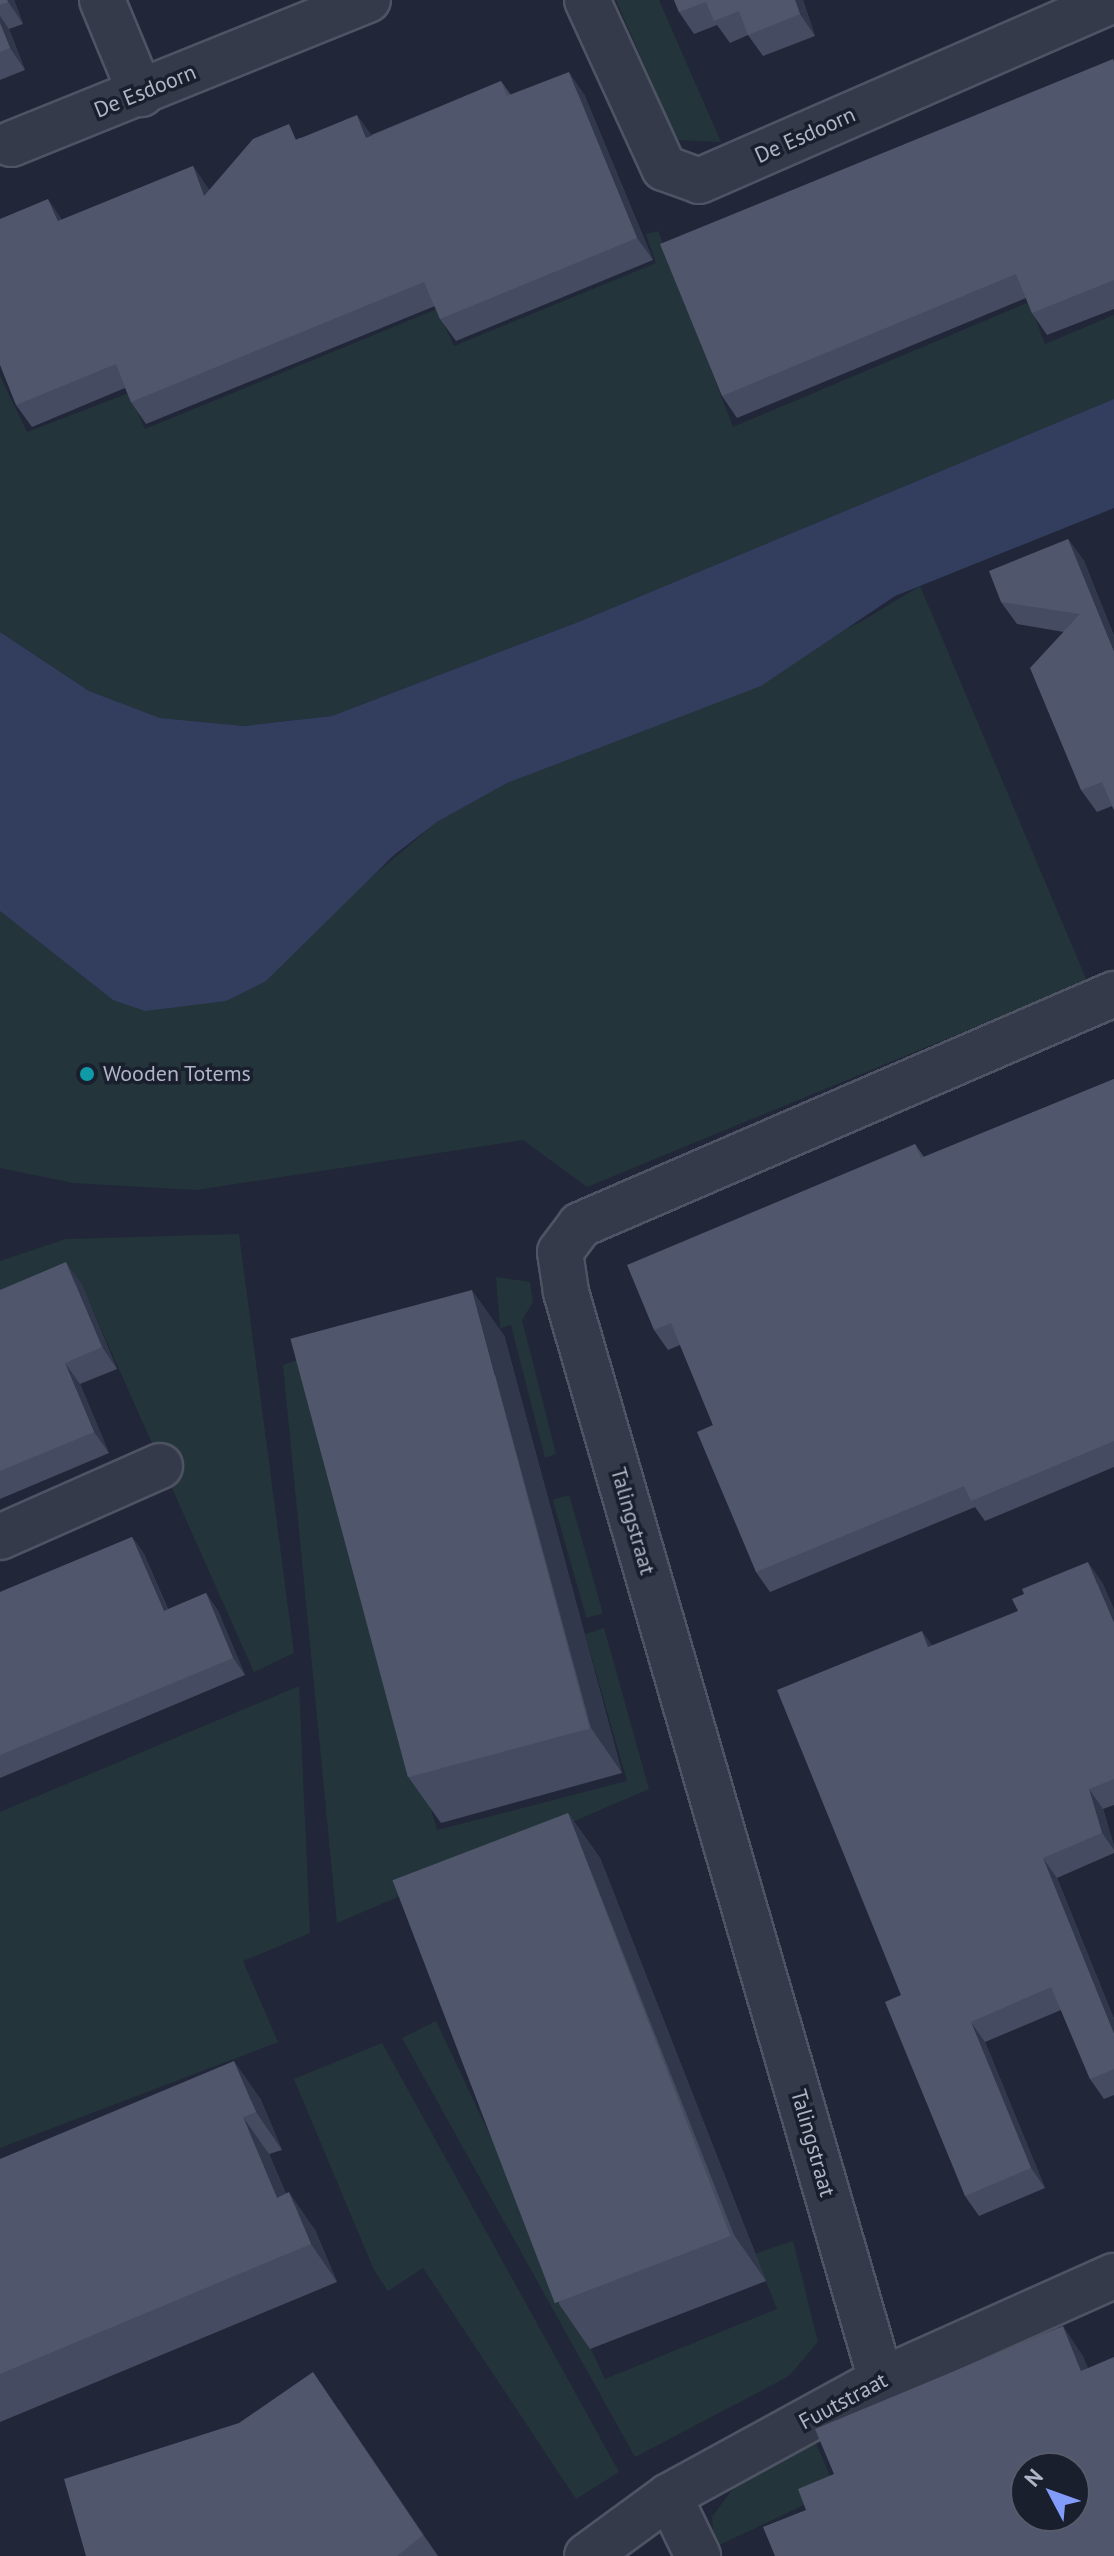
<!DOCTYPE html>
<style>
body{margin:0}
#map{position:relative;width:1114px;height:2556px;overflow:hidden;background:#212739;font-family:"PT Sans",sans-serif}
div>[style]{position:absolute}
.green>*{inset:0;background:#23343a;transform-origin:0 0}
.water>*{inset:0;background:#333e5f}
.roads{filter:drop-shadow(2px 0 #4f5464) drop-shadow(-2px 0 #4f5464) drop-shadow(0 2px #4f5464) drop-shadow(0 -2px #4f5464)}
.street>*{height:44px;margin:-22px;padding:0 22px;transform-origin:22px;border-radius:22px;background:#353a4a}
.wall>*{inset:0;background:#454c61}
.shaded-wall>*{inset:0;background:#32384c}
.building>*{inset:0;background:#50576c;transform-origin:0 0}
.dots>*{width:22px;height:22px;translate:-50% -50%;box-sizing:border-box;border:4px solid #1a1f2e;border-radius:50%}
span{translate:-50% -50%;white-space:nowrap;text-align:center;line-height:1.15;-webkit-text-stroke:7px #1a1f2e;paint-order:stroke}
.street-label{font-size:22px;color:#afb4c6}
.poi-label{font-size:22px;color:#afb4c6}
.left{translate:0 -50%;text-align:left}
.north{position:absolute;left:1010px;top:2452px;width:80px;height:80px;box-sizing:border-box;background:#1a1f2e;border:2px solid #565b6b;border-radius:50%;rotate:311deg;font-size:22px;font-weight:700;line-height:32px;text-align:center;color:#afb4c6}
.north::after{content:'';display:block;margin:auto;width:28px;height:36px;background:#829cf9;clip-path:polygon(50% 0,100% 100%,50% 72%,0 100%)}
</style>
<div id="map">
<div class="green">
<div style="clip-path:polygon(616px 0,659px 0,721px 142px,677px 140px)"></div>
<div style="clip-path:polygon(658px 231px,733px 427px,1029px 302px,1045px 344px,1114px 315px,1114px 399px,581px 621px,332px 716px,244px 726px,160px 718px,89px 691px,0 632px,0 376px,27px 432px,129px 393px,145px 429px,437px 309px,454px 346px,656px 263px,646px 234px)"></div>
<div style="clip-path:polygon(920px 586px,1087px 981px,587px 1187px,523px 1140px,196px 1190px,74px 1183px,0 1168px,0 911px,113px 1000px,266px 981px,361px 886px,437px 822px,507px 783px,859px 623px)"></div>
<div style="clip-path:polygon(239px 1234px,294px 1653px,254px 1672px,81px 1284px,0 1317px,0 1261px,66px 1239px)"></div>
<div style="clip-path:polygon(496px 1277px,530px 1282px,533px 1302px,522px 1320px,556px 1454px,545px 1458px,511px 1325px,500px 1328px)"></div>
<div style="clip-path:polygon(303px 1358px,437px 1830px,627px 1781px,585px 1634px,604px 1628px,649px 1789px,337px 1923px,283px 1365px)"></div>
<div style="left:569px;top:1495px;width:123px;height:17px;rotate:74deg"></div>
<div style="clip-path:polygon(299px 1686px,310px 1933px,243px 1961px,278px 2042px,0 2148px,0 1812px)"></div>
<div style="clip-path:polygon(436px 2021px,605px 2379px,777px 2309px,755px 2254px,793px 2241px,818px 2342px,789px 2376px,635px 2457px,402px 2038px)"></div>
<div style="clip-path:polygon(382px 2043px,619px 2472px,576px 2499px,423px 2268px,388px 2291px,374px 2270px,294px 2079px)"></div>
<div style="clip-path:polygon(814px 2438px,836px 2490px,715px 2547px,712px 2517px,740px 2479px)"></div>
</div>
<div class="water">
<div style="clip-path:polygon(1114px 399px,1114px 508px,895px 596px,761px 686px,507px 783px,437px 822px,394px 855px,266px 981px,226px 1001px,145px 1011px,113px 1000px,0 911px,0 632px,89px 691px,160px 718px,244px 726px,332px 716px,581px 621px)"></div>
</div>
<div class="roads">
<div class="street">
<div style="left:102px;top:0;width:102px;rotate:67.5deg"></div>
<div style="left:587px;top:0;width:185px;rotate:65.4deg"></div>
<div style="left:664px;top:168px;width:37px;rotate:20deg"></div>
<div style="left:699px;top:181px;width:452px;rotate:-23.6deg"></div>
<div style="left:11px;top:144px;width:385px;rotate:-22deg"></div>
<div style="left:0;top:1537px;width:175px;rotate:-23.9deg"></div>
<div style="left:881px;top:2380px;width:1133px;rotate:-106.15deg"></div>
<div style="left:566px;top:1292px;width:40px;rotate:-98.5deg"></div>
<div style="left:560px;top:1252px;width:34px;rotate:-53deg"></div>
<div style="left:580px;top:1225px;width:582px;rotate:-23.39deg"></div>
<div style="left:669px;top:2496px;width:67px;rotate:64.2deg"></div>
<div style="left:587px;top:2556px;width:102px;rotate:-36.2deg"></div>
<div style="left:669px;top:2496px;width:242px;rotate:-28.7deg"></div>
<div style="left:881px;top:2380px;width:255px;rotate:-24.1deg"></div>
</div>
</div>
<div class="wall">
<div style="clip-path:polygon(0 0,14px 0,23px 24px,9px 29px,25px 70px,0 80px)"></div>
<div style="clip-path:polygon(674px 0,803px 0,815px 36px,763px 56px,748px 35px,730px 43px,717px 25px,694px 34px,679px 12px)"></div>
<div style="clip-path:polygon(1114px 61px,1114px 309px,1047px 335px,1032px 313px,1026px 298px,737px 418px,722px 396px)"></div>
<div style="clip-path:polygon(501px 81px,511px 95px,584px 94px,653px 260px,456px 341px,440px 319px,435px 306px,146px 424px,131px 402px,125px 388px,32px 427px,16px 405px,62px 220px,193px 166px,209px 190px,299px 138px,371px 135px)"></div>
<div style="clip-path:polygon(1068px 539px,1084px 561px,1114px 636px,1114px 810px,1112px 806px,1097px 812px,1081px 790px,1064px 632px,1017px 624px,1001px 602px)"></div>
<div style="clip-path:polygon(1114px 1079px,1114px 1467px,985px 1521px,975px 1507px,770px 1592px,756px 1572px,713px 1425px,680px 1345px,668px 1350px,654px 1330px,915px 1144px,924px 1157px)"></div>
<div style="clip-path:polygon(81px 1283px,117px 1369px,80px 1384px,109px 1453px,0 1499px,0 1290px)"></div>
<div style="clip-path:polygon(504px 1335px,622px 1773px,441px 1823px,409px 1778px)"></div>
<div style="clip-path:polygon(132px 1537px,144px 1554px,168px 1609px,206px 1593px,218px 1611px,245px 1675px,0 1778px,0 1592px)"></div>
<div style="clip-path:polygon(1102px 1582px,1114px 1610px,1114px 1805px,1103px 1809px,1114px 1846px,1114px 1853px,1057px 1878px,1114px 2019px,1114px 2095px,1104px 2099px,1090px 2079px,1061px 2010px,985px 2042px,1045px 2188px,979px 2216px,965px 2196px,901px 1995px,932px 1646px)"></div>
<div style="clip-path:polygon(568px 1813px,600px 1858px,766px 2281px,590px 2349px,559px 2304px)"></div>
<div style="clip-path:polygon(260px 2098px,282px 2150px,269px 2154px,286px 2194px,315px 2230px,337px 2282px,0 2422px,0 2159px)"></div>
<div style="clip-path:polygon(339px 2410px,438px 2556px,86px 2556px)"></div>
</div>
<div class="shaded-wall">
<div style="clip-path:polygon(7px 0,14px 0,23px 24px)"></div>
<div style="clip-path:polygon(795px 0,803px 0,815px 36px,800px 14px)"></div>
<div style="clip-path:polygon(0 16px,9px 29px,25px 70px,10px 48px,0 23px)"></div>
<div style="clip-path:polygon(569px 72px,584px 94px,653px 260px,637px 238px)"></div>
<div style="clip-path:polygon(357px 115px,373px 137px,366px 138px)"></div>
<div style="clip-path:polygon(193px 166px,208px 188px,219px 218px,204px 196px)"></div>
<div style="clip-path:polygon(48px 199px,63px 221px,58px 221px)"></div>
<div style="clip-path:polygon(1068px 539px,1084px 561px,1114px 636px,1114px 652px)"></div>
<div style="clip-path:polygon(66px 1262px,81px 1283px,117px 1369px,102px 1347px)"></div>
<div style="clip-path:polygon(472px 1290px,504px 1335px,622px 1773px,591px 1728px)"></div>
<div style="clip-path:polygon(65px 1363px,80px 1384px,109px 1453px,94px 1432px)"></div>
<div style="clip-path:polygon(132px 1537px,144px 1554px,176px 1629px,164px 1611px)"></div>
<div style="clip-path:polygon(1088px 1562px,1102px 1582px,1114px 1610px,1114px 1623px)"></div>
<div style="clip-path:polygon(206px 1593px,218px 1611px,245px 1675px,233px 1658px)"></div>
<div style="clip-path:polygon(922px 1631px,936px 1651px,928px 1647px)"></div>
<div style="clip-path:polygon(1089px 1789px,1103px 1809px,1114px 1846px,1114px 1850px,1102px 1833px)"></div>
<div style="clip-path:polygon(568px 1813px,600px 1858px,766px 2281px,734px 2235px)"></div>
<div style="clip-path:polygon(1043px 1858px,1057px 1878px,1114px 2019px,1114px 2034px)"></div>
<div style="clip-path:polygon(971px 2022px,985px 2042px,1045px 2188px,1031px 2168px)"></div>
<div style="clip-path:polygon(234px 2061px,260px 2098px,282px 2150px,256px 2112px)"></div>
<div style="clip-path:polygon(243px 2117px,269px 2154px,303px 2235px,277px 2198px)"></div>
<div style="clip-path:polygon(289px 2192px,315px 2230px,337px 2282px,311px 2244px)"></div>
<div style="clip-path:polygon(1063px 2326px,1083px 2356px,1102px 2401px,1081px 2371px)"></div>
<div style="clip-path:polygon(313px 2372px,339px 2410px,438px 2556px,423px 2535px)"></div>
</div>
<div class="building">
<div style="clip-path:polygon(0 0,7px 0,8px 2px,0 5px)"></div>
<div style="clip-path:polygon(674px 0,795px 0,800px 14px,748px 35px,739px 11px,714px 21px,706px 2px,679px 12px)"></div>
<div style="clip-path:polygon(0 23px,10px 48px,0 52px)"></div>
<div style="clip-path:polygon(1113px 59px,1114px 62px,1114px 280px,1032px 313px,1016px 274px,722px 396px,660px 244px)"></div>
<div style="clip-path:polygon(569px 72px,637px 238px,440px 319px,424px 282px,131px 402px,116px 364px,16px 405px,0 365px,0 219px,48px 199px,58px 221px,193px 166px,204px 196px,253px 139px,289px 124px,296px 140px,357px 115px,366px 138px,501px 81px,507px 96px)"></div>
<div style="clip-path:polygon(1068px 539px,1114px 652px,1114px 810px,1102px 782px,1081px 790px,1030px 668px,1080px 614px,1001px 602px,989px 571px)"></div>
<div style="clip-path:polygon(1114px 1079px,1114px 1441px,971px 1501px,964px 1486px,756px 1572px,697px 1432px,713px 1425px,671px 1323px,654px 1330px,627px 1265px,915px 1144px,921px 1158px)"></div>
<div style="clip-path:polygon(66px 1262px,102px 1347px,65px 1363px,94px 1432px,0 1471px,0 1290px)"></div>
<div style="left:472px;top:1290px;width:454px;height:188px;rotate:75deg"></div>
<div style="clip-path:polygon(132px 1537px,164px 1611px,206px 1593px,233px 1658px,0 1755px,0 1592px)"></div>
<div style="clip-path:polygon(1088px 1562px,1114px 1623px,1114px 1779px,1089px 1789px,1102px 1833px,1043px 1858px,1114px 2034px,1114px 2069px,1090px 2079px,1051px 1987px,971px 2022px,1031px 2168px,965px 2196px,885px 2002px,901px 1995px,777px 1690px,922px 1631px,928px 1647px,1018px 1611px,1012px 1599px,1024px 1594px,1022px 1589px)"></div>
<div style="left:568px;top:1813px;width:453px;height:188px;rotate:69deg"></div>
<div style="clip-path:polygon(234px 2061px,256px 2112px,243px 2117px,277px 2198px,289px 2192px,311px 2244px,0 2374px,0 2159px)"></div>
<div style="clip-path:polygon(evenodd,1063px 2326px,1081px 2371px,1114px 2357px,1114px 2556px,775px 2556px,763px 2527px,806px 2510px,798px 2489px,834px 2474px,815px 2429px,1063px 2326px,1026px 2468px,1074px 2468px,1074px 2516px,1026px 2516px,1026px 2468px)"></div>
<div style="clip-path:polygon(313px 2372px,423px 2535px,397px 2556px,86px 2556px,64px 2479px,239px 2423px)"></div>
</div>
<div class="dots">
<div style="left:87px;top:1074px;background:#0f9aa8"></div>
</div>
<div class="street-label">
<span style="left:145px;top:91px;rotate:-22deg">De Esdoorn</span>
<span style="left:805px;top:135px;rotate:-24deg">De Esdoorn</span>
<span style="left:633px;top:1521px;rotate:74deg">Talingstraat</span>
<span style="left:813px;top:2143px;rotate:74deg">Talingstraat</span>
<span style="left:843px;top:2401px;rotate:-28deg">Fuutstraat</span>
</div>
<div class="poi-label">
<span class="left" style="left:103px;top:1074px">Wooden Totems</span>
</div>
<div class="north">N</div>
</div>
